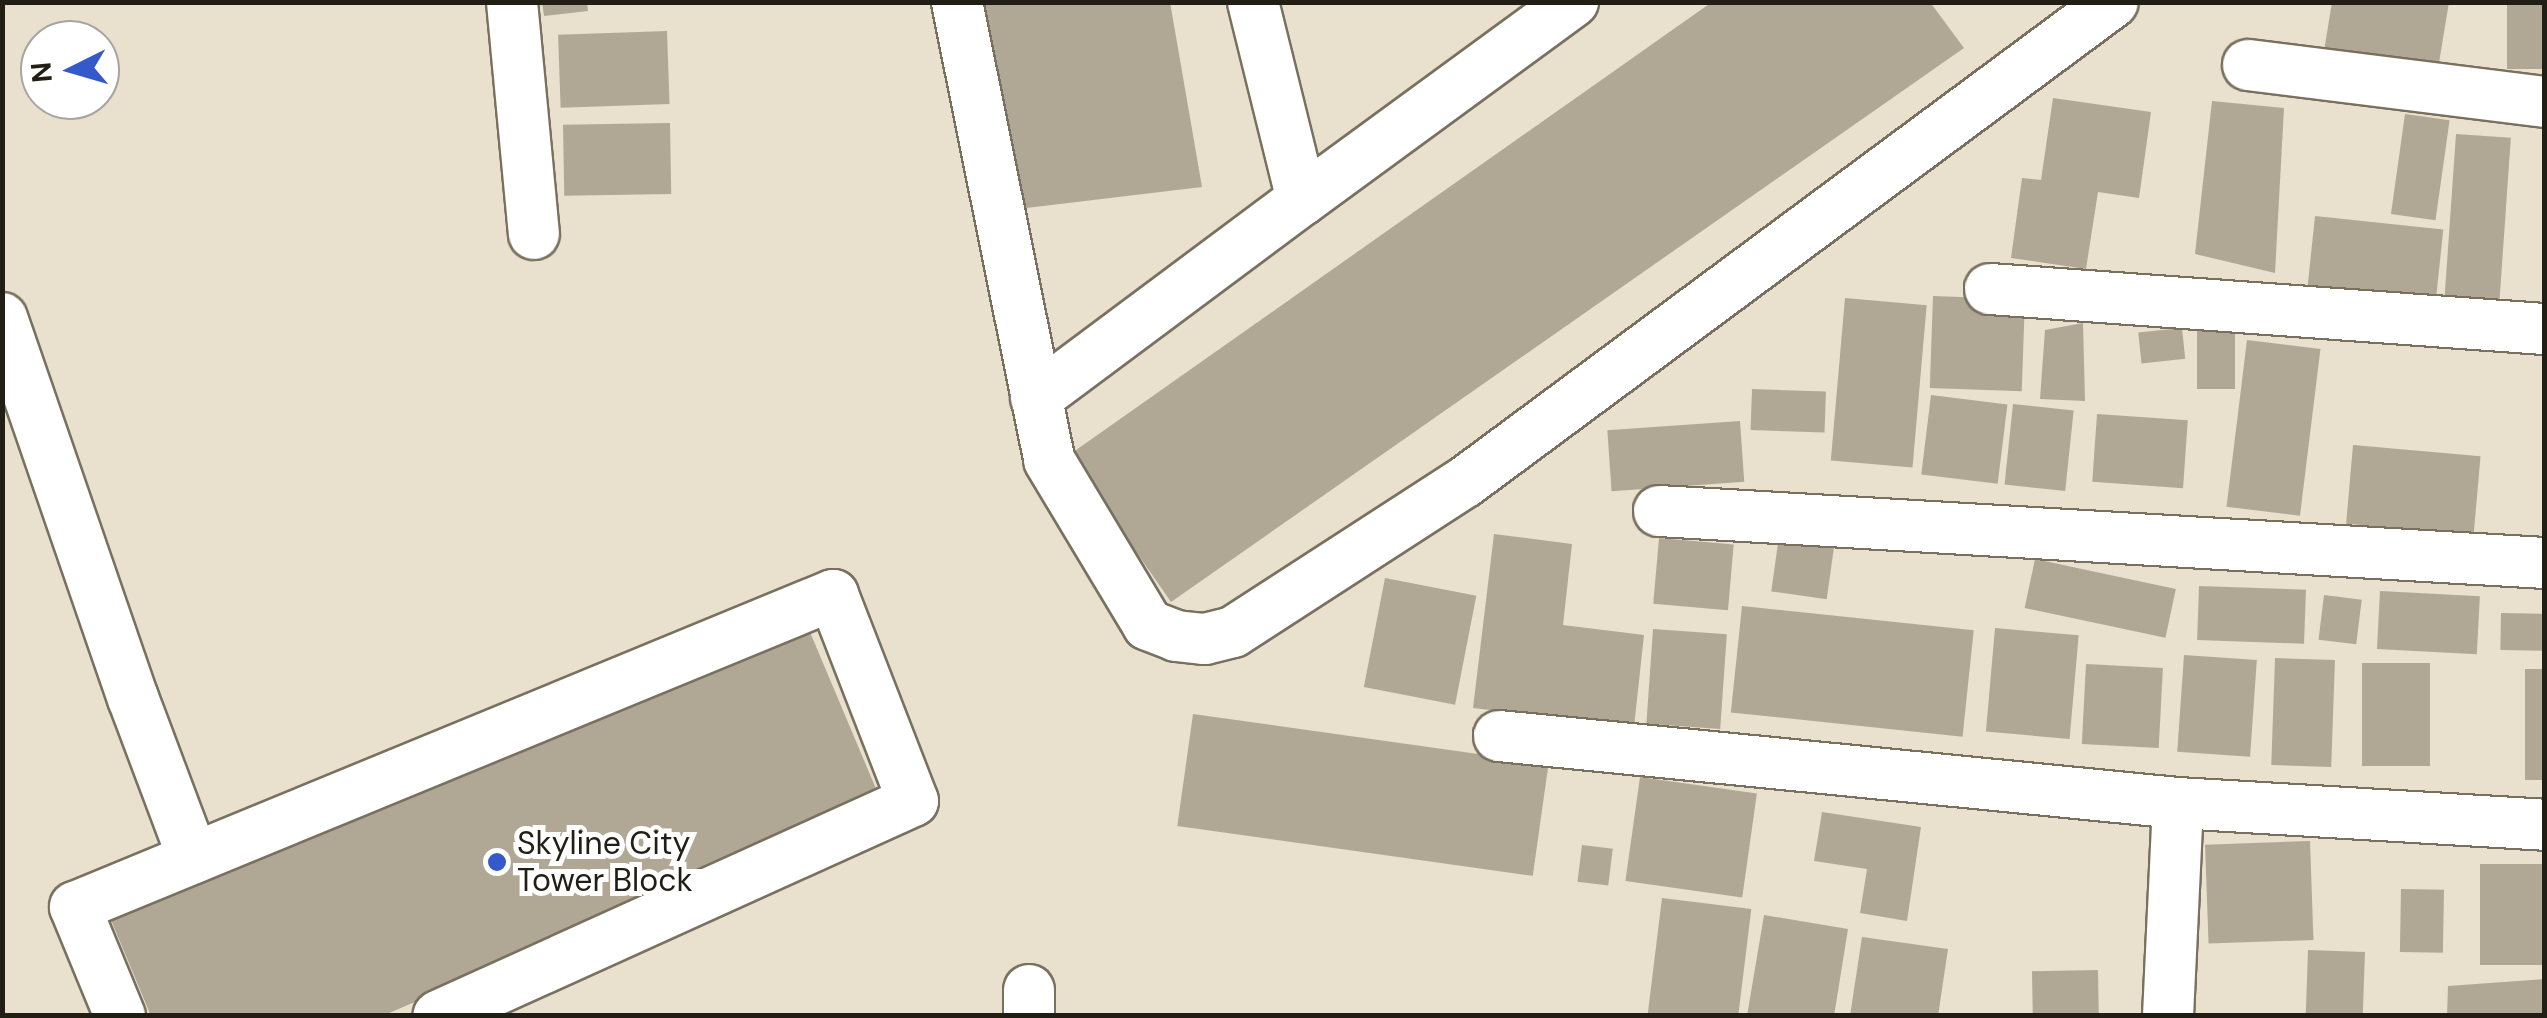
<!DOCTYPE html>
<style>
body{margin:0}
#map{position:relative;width:2547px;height:1018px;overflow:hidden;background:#e9e0cd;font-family:"DM Sans",sans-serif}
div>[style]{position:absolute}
.building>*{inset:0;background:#b0a895;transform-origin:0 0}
.roads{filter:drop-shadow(2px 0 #797160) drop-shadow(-2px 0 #797160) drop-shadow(0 2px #797160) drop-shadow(0 -2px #797160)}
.minor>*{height:50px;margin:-25px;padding:0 25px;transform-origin:25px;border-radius:25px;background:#fff}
.dots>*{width:28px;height:28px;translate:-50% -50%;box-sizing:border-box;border:5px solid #fff;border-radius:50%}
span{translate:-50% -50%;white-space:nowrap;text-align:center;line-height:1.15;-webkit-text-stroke:10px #fff;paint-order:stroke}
.poi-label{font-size:32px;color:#211e16}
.left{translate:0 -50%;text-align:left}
.frame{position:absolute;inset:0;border:5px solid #211e16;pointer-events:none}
.north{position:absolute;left:20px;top:20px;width:100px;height:100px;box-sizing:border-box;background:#fff;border:2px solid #a6a5a2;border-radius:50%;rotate:265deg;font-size:28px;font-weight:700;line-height:40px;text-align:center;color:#211e16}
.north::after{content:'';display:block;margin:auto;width:35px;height:45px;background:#3559ca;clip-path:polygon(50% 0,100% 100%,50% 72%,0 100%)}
</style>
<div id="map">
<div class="building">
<div style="clip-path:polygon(542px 2px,587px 2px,588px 11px,544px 16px)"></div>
<div style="clip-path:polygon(978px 2px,1170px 2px,1202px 187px,1018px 209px)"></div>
<div style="clip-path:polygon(1712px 2px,1930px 2px,1964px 48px,1171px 602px,1069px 455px)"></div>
<div style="clip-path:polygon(2332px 2px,2449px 2px,2438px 69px,2324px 51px)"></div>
<div style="left:2507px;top:2px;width:37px;height:67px"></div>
<div style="left:667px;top:31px;width:73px;height:109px;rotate:88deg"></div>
<div style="clip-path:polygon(2053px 98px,2151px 112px,2139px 198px,2098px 192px,2086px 269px,2011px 258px,2022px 178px,2041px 180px)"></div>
<div style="clip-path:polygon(2212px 101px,2284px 108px,2275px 273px,2195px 254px)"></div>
<div style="left:2405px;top:114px;width:45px;height:101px;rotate:8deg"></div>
<div style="left:670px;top:123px;width:71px;height:107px;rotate:89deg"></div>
<div style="left:2456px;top:134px;width:55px;height:162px;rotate:4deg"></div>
<div style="left:2315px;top:216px;width:129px;height:70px;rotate:6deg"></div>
<div style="left:1933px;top:296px;width:92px;height:92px;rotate:2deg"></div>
<div style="left:1845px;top:298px;width:82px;height:163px;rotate:5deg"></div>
<div style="clip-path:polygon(2083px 323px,2085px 401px,2040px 399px,2045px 330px)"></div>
<div style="left:2182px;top:328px;width:31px;height:44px;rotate:84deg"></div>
<div style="left:2197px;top:329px;width:38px;height:60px"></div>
<div style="left:2247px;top:340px;width:74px;height:168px;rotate:7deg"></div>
<div style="left:1752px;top:389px;width:74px;height:41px;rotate:2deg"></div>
<div style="left:1931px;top:395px;width:77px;height:80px;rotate:7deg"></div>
<div style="left:2013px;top:404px;width:61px;height:81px;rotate:6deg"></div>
<div style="left:2097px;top:414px;width:91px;height:68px;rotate:4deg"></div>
<div style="left:1740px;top:421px;width:61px;height:133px;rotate:86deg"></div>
<div style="left:2353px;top:445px;width:128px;height:79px;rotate:5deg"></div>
<div style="left:1780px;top:529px;width:56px;height:63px;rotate:8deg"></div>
<div style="clip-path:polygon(1494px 534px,1572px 544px,1563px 625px,1644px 635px,1634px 727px,1473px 708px)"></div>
<div style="left:1659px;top:538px;width:75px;height:66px;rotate:5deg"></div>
<div style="left:2035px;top:559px;width:144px;height:50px;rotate:12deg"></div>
<div style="left:1385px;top:578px;width:93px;height:111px;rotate:11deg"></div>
<div style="left:2199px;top:586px;width:107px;height:54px;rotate:2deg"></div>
<div style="left:2380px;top:591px;width:100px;height:58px;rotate:3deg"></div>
<div style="left:2324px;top:595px;width:38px;height:45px;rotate:7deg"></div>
<div style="left:1742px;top:606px;width:233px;height:107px;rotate:6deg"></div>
<div style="left:2501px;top:613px;width:43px;height:37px;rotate:1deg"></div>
<div style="clip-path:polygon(807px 625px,882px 803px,382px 1016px,151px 1016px,111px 920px)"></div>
<div style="left:1995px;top:628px;width:84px;height:104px;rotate:5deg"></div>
<div style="left:1653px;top:629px;width:74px;height:95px;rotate:4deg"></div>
<div style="left:2184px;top:655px;width:73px;height:97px;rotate:4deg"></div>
<div style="left:2275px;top:658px;width:60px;height:107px;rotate:2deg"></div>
<div style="left:2362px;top:663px;width:68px;height:103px"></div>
<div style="left:2086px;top:664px;width:77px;height:80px;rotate:3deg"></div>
<div style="left:2525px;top:669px;width:19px;height:111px"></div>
<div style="left:1193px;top:714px;width:359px;height:113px;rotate:8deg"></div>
<div style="left:1640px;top:777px;width:118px;height:105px;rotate:8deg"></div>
<div style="clip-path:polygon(1822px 812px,1921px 827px,1907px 921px,1860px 913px,1867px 869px,1814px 861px)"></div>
<div style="left:2310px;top:841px;width:99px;height:105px;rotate:88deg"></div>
<div style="left:1582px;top:845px;width:31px;height:37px;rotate:7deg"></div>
<div style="left:2544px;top:864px;width:101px;height:64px;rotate:90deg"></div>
<div style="left:2401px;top:889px;width:43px;height:63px;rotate:1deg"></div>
<div style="left:1662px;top:898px;width:90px;height:119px;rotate:7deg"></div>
<div style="clip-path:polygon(1764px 915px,1848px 929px,1834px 1016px,1747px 1016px)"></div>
<div style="clip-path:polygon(1862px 937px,1948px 949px,1938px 1016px,1850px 1016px)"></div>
<div style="left:2308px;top:950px;width:57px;height:66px;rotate:2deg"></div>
<div style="left:2098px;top:970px;width:46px;height:66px;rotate:89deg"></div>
<div style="clip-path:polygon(2544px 979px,2544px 1016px,2447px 1016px,2448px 986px)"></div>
</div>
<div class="roads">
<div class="minor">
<div style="left:512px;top:2px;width:233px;rotate:84.6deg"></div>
<div style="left:957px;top:2px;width:467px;rotate:78.6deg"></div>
<div style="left:1049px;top:460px;width:192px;rotate:59deg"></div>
<div style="left:1148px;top:625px;width:30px;rotate:21deg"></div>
<div style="left:1176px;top:636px;width:29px;rotate:6deg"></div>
<div style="left:1205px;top:639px;width:29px;rotate:-14deg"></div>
<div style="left:1233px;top:632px;width:276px;rotate:-32.9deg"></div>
<div style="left:1465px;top:482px;width:806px;rotate:-36.53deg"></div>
<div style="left:1253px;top:2px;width:204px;rotate:76.1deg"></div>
<div style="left:1302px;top:200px;width:336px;rotate:-36.2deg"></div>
<div style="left:2248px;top:65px;width:298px;rotate:7.1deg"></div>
<div style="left:1990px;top:289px;width:555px;rotate:4.13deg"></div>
<div style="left:2px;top:318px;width:402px;rotate:71deg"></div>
<div style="left:133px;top:698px;width:171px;rotate:69.4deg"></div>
<div style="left:1036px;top:398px;width:332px;rotate:-36.7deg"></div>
<div style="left:1659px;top:511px;width:887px;rotate:3.36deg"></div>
<div style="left:1499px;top:736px;width:682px;rotate:5.64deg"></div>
<div style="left:1029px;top:990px;width:26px;rotate:90deg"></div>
<div style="left:120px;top:1016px;width:118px;rotate:-112.4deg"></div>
<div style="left:75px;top:907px;width:820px;rotate:-22.37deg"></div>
<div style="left:833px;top:595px;width:221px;rotate:68.8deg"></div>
<div style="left:913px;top:801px;width:521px;rotate:155.65deg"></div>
<div style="left:2168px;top:1016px;width:213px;rotate:-87.3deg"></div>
<div style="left:2178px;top:803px;width:367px;rotate:3.4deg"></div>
</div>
</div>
<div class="dots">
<div style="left:497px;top:862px;background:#3559ca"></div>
</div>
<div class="poi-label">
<span class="left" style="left:517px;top:862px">Skyline City<br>Tower Block</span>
</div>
<div class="frame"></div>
<div class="north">N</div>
</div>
